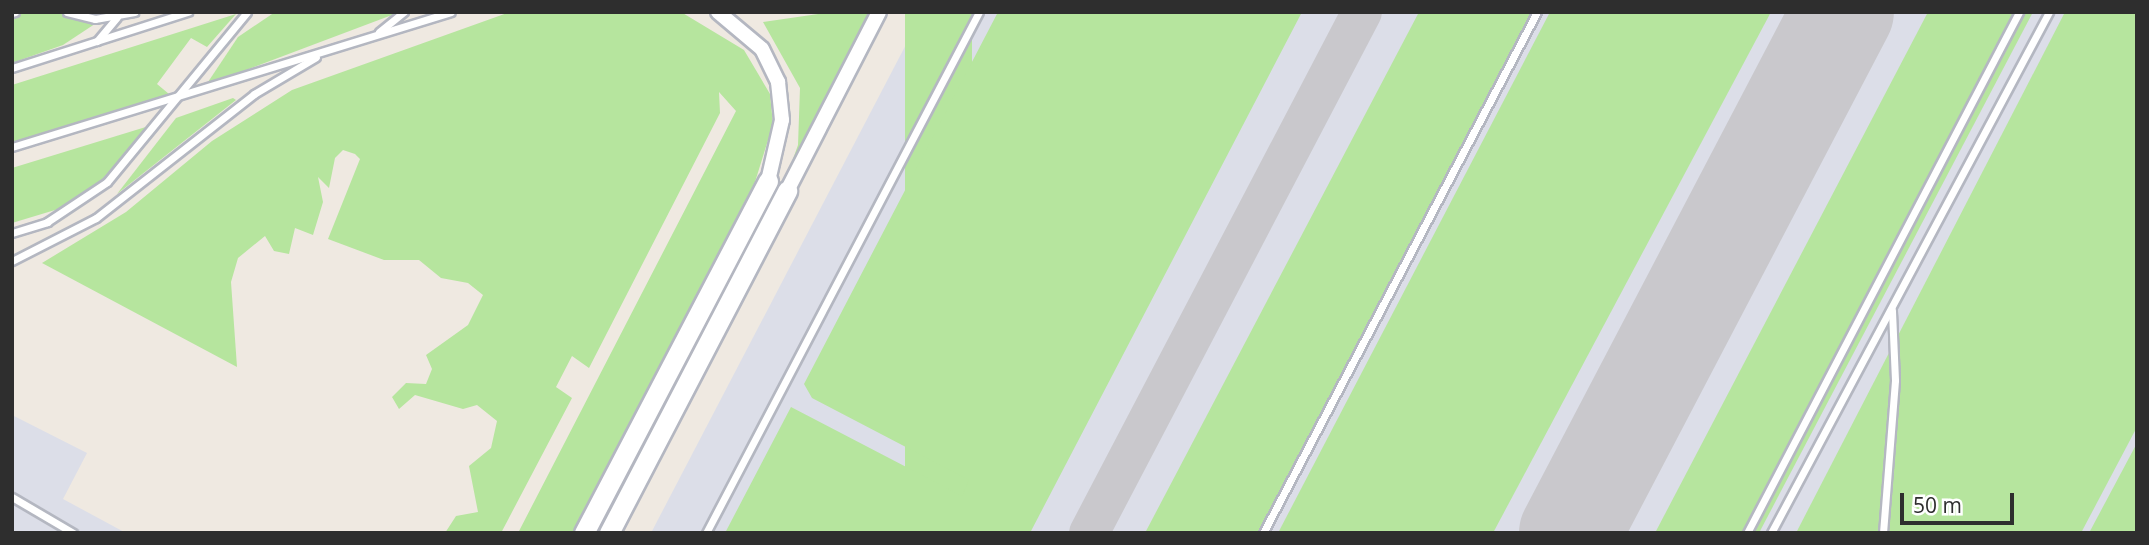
<!DOCTYPE html>
<style>
body{margin:0}
#map{position:relative;width:2149px;height:545px;overflow:hidden;background:#efe9e1;font-family:"Open Sans",sans-serif}
div>[style]{position:absolute}
.airport>*{inset:0;background:#dcdee8}
.green>*{inset:0;background:#b6e59e;transform-origin:0 0}
.taxiway>*{height:40px;margin:-20px;padding:0 20px;transform-origin:20px;border-radius:20px;background:#c9c8cc}
.runway>*{height:102px;margin:-51px;padding:0 51px;transform-origin:51px;border-radius:51px;background:#c9c8cc}
.roads{filter:drop-shadow(2px 0 #b4b7c1) drop-shadow(-2px 0 #b4b7c1) drop-shadow(0 2px #b4b7c1) drop-shadow(0 -2px #b4b7c1)}
.lane>*{height:7px;margin:-3.5px;padding:0 3.5px;transform-origin:3.5px;border-radius:3.5px;background:#fff}
.street>*{height:14px;margin:-7px;padding:0 7px;transform-origin:7px;border-radius:7px;background:#fff}
.secondary>*{height:19px;margin:-9.5px;padding:0 9.5px;transform-origin:9.5px;border-radius:9.5px;background:#fff}
span{translate:-50% -50%;white-space:nowrap;text-align:center;line-height:1.15;-webkit-text-stroke:5px #fff;paint-order:stroke}
.frame{position:absolute;inset:0;border:14px solid #2e2e2e;pointer-events:none}
.scale{position:absolute;left:1900px;top:493px;width:114px;height:32px;box-sizing:border-box;border:4px solid #2e2e2e;border-top:0;padding-left:9px;font-size:21px;line-height:24px;white-space:nowrap;color:#2e2e2e;-webkit-text-stroke:5px #fff;paint-order:stroke}
</style>
<div id="map">
<div class="airport">
<div style="clip-path:polygon(923px 12px,2137px 12px,2137px 533px,651px 533px)"></div>
<div style="clip-path:polygon(12px 415px,87px 453px,63px 499px,126px 533px,12px 533px)"></div>
</div>
<div class="green">
<div style="clip-path:polygon(12px 12px,113px 12px,63px 45px,12px 63px)"></div>
<div style="clip-path:polygon(275px 12px,400px 12px,206px 85px,238px 37px)"></div>
<div style="clip-path:polygon(510px 12px,681px 12px,744px 50px,770px 94px,773px 124px,755px 182px,574px 533px,518px 533px,736px 111px,719px 92px,720px 113px,589px 368px,572px 356px,556px 387px,572px 398px,501px 533px,445px 533px,456px 516px,478px 512px,469px 466px,491px 448px,497px 421px,477px 405px,463px 409px,415px 395px,399px 409px,392px 397px,406px 383px,426px 384px,432px 369px,426px 355px,468px 325px,483px 295px,468px 283px,441px 278px,419px 260px,384px 260px,328px 239px,360px 159px,355px 154px,343px 150px,335px 158px,329px 188px,318px 177px,323px 202px,313px 235px,295px 228px,289px 254px,274px 251px,265px 236px,238px 258px,231px 282px,237px 367px,42px 263px,126px 212px,212px 141px,292px 90px)"></div>
<div style="clip-path:polygon(832px 12px,878px 12px,783px 187px,798px 145px,800px 88px,763px 22px)"></div>
<div style="left:905px;top:12px;width:67px;height:588px"></div>
<div style="clip-path:polygon(998px 12px,1302px 12px,1030px 533px,725px 533px,791px 407px,962px 496px,969px 480px,812px 398px,804px 384px)"></div>
<div style="clip-path:polygon(1419px 12px,1533px 12px,1261px 533px,1145px 533px)"></div>
<div style="clip-path:polygon(1550px 12px,1771px 12px,1493px 533px,1278px 533px)"></div>
<div style="clip-path:polygon(1928px 12px,2033px 12px,1759px 533px,1655px 533px)"></div>
<div style="clip-path:polygon(2065px 12px,2137px 12px,2137px 427px,2081px 533px,1796px 533px)"></div>
<div style="clip-path:polygon(236px 14px,207px 47px,191px 38px,157px 84px,169px 94px,166px 99px,12px 146px,12px 85px)"></div>
<div style="clip-path:polygon(233px 98px,236px 100px,117px 194px,176px 118px)"></div>
<div style="clip-path:polygon(149px 126px,93px 190px,65px 207px,12px 223px,12px 168px)"></div>
<div style="clip-path:polygon(2137px 443px,2137px 533px,2089px 533px)"></div>
</div>
<div class="taxiway">
<div style="left:1089px;top:533px;width:588px;rotate:-62.35deg"></div>
</div>
<div class="runway">
<div style="left:1570px;top:533px;width:588px;rotate:-62.35deg"></div>
</div>
<div class="roads">
<div class="lane">
<div style="left:67px;top:12px;width:29px;rotate:14deg"></div>
<div style="left:95px;top:19px;width:40px;rotate:-10deg"></div>
<div style="left:12px;top:13px;width:3px;rotate:-18deg"></div>
<div style="left:379px;top:32px;width:32px;rotate:-39deg"></div>
<div style="left:97px;top:41px;width:31px;rotate:-50deg"></div>
<div style="left:12px;top:68px;width:185px;rotate:-17.7deg"></div>
<div style="left:12px;top:147px;width:459px;rotate:-17.1deg"></div>
<div style="left:12px;top:233px;width:37px;rotate:-17deg"></div>
<div style="left:47px;top:222px;width:72px;rotate:-33.7deg"></div>
<div style="left:107px;top:182px;width:220px;rotate:-50.5deg"></div>
<div style="left:12px;top:261px;width:94px;rotate:-27.1deg"></div>
<div style="left:96px;top:218px;width:201px;rotate:-38.1deg"></div>
<div style="left:254px;top:94px;width:72px;rotate:-30.8deg"></div>
<div style="left:12px;top:497px;width:71px;rotate:30.5deg"></div>
<div style="left:706px;top:533px;width:588px;rotate:-62.35deg"></div>
<div style="left:1263px;top:533px;width:589px;rotate:-62.26deg"></div>
<div style="left:1747px;top:533px;width:588px;rotate:-62.43deg"></div>
<div style="left:1771px;top:533px;width:591px;rotate:-61.92deg"></div>
<div style="left:1883px;top:533px;width:153px;rotate:-85.5deg"></div>
<div style="left:1895px;top:380px;width:70px;rotate:-92.5deg"></div>
</div>
<div class="street">
<div style="left:718px;top:12px;width:57px;rotate:40.1deg"></div>
<div style="left:762px;top:49px;width:37px;rotate:64deg"></div>
<div style="left:778px;top:82px;width:38px;rotate:84deg"></div>
<div style="left:782px;top:120px;width:63px;rotate:102.9deg"></div>
<div style="left:787px;top:191px;width:201px;rotate:-62.8deg"></div>
</div>
<div class="secondary">
<div style="left:584px;top:533px;width:397px;rotate:-62.4deg"></div>
<div style="left:609px;top:533px;width:386px;rotate:-62.5deg"></div>
</div>
</div>
<div class="frame"></div>
<div class="scale">50 m</div>
</div>
